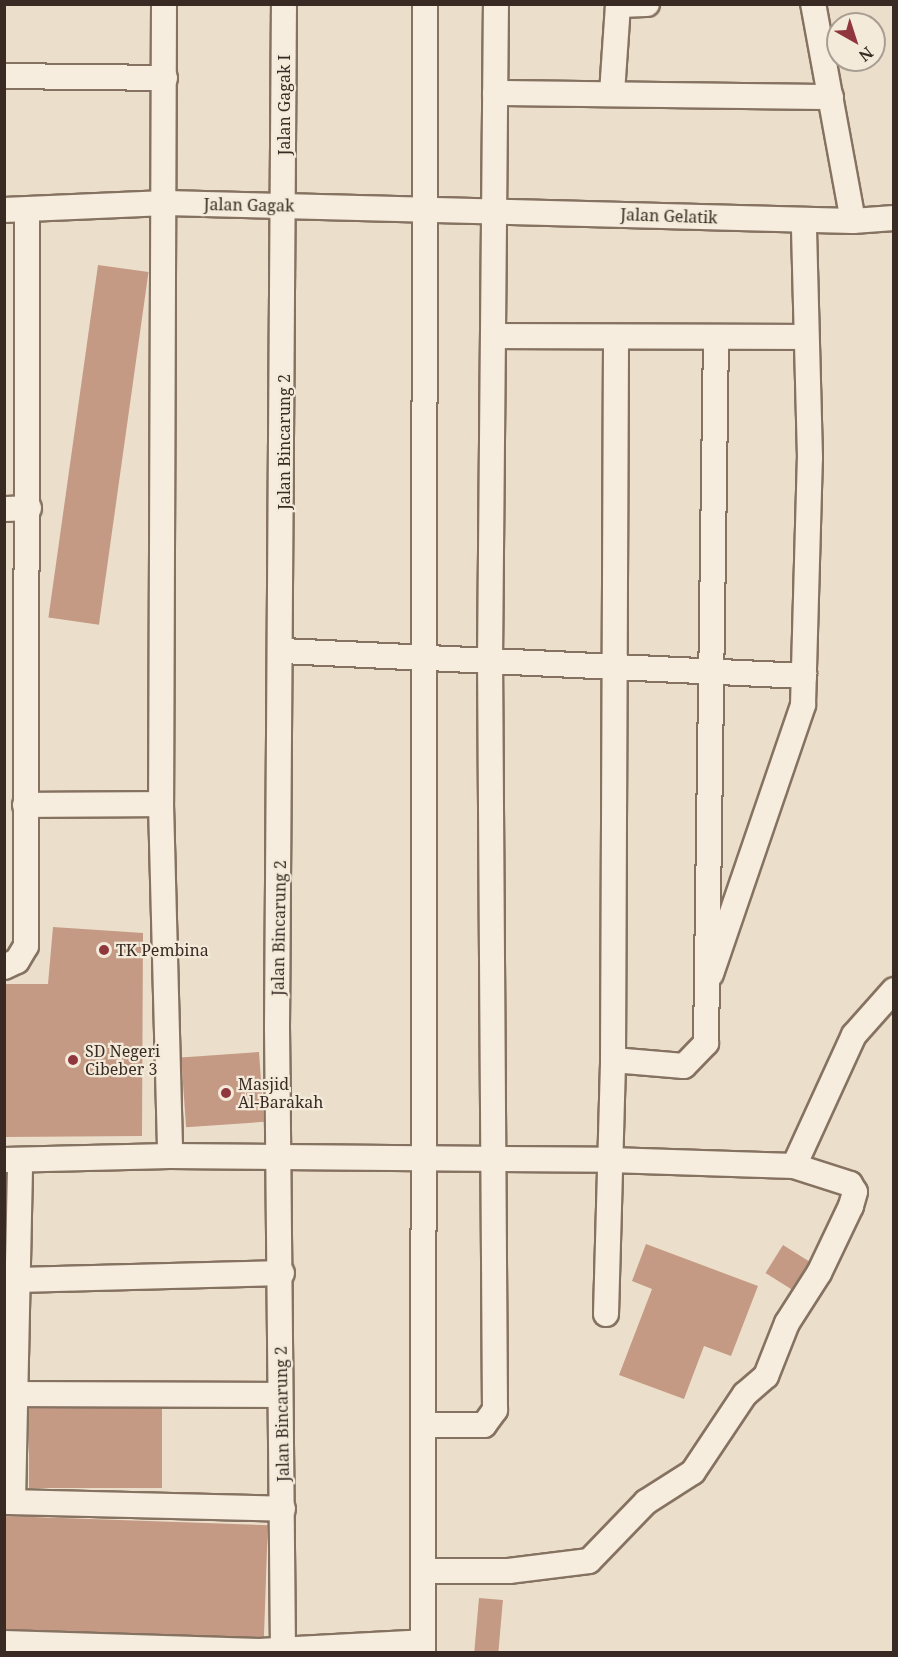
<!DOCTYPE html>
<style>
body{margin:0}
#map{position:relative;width:898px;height:1657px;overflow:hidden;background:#ebdfcb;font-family:"Noto Serif",serif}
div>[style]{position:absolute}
.building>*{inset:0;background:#c59a85;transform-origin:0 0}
.roads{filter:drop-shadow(2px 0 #867261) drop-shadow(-2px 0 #867261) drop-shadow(0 2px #867261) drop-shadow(0 -2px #867261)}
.minor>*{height:24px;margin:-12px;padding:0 12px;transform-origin:12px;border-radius:12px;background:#f6edde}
.dots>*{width:16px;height:16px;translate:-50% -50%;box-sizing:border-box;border:3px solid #f3eada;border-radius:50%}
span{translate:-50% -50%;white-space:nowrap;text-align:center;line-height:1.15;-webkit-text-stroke:4.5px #f3eada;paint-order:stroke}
.street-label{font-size:16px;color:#392b23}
.poi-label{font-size:16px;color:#392b23}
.left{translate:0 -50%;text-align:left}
.frame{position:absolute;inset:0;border:6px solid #392b23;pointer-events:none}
.north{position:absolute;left:826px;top:12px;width:60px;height:60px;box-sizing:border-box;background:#f3eada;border:2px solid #a99e91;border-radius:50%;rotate:141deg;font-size:16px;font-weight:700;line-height:24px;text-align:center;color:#392b23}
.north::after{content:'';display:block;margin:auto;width:21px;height:27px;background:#90373e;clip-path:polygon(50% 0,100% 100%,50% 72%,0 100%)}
</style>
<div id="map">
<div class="building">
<div style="left:98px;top:265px;width:51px;height:356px;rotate:8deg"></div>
<div style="clip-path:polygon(53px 927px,143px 933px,142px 1136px,4px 1137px,4px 984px,48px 984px)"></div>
<div style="left:259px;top:1052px;width:70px;height:78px;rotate:86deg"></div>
<div style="clip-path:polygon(646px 1244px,758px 1286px,731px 1356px,704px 1346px,684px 1399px,619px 1375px,652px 1289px,632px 1281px)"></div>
<div style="left:783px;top:1245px;width:31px;height:33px;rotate:32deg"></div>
<div style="left:29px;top:1408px;width:133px;height:80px"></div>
<div style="left:4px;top:1516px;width:264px;height:113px;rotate:2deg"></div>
<div style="left:479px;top:1598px;width:24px;height:55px;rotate:5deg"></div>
</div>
<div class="roads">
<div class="minor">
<div style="left:164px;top:4px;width:800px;rotate:90.21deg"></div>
<div style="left:161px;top:804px;width:352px;rotate:88.5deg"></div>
<div style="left:618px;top:5px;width:29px;rotate:-2deg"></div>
<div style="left:4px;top:76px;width:161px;rotate:0.7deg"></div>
<div style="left:495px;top:93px;width:336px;rotate:0.7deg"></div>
<div style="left:612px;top:93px;width:89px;rotate:-86.1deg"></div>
<div style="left:4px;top:210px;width:162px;rotate:-2.5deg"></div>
<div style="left:166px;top:203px;width:687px;rotate:1.5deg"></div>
<div style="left:853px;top:221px;width:221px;rotate:-100.4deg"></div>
<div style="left:853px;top:221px;width:41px;rotate:-4.2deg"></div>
<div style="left:495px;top:336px;width:310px;rotate:0.2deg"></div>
<div style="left:4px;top:509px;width:25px;rotate:-2deg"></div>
<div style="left:283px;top:651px;width:522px;rotate:2.75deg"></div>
<div style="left:25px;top:805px;width:136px;rotate:-0.4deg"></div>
<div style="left:4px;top:967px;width:14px;rotate:-25deg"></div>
<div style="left:17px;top:961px;width:17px;rotate:-59deg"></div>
<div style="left:26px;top:946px;width:735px;rotate:-89.92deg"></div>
<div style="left:711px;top:974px;width:284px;rotate:-71.1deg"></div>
<div style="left:803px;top:705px;width:247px;rotate:-88.4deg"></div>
<div style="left:810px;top:458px;width:237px;rotate:-91.5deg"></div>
<div style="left:613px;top:1060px;width:71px;rotate:4.8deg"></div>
<div style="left:684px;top:1066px;width:32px;rotate:-46deg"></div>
<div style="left:706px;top:1043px;width:705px;rotate:-89.19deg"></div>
<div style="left:4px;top:1160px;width:166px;rotate:-1.4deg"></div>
<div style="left:170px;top:1156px;width:440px;rotate:0.5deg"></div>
<div style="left:610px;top:1160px;width:184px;rotate:1.9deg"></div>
<div style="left:794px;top:1166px;width:59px;rotate:17.8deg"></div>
<div style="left:850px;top:1184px;width:9px;rotate:58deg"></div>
<div style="left:855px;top:1192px;width:15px;rotate:106deg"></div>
<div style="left:851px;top:1206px;width:74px;rotate:115.5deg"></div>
<div style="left:819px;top:1273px;width:59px;rotate:122.6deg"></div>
<div style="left:787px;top:1323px;width:57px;rotate:111.6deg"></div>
<div style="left:766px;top:1376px;width:28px;rotate:139deg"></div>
<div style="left:745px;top:1394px;width:94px;rotate:123.7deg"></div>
<div style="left:693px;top:1472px;width:56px;rotate:147.4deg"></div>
<div style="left:646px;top:1502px;width:82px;rotate:134deg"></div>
<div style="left:589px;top:1561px;width:81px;rotate:172.9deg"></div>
<div style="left:509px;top:1571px;width:85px;rotate:180deg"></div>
<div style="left:794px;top:1166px;width:144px;rotate:-65.4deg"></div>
<div style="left:854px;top:1035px;width:60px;rotate:-48.4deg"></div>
<div style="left:20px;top:1280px;width:262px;rotate:-1.5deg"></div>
<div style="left:606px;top:1314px;width:254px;rotate:-88.4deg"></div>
<div style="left:613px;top:1060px;width:719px;rotate:-89.76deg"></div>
<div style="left:16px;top:1394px;width:264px;rotate:0.2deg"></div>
<div style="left:425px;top:1425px;width:59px"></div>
<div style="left:484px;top:1425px;width:19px;rotate:-54deg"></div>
<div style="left:495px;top:1410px;width:749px;rotate:-90.38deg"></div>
<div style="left:490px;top:661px;width:657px;rotate:-89.48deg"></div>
<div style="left:4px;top:1502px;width:279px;rotate:1.4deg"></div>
<div style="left:13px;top:1502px;width:341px;rotate:-88.8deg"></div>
<div style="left:4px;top:1643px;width:255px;rotate:1.8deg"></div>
<div style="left:259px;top:1651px;width:164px;rotate:-3.1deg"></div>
<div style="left:283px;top:1651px;width:623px;rotate:-90.55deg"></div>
<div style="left:277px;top:1028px;width:1024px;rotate:-89.61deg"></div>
<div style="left:423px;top:1652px;width:1648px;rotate:-89.93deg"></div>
</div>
</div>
<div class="dots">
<div style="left:104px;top:950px;background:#90373e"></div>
<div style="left:73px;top:1060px;background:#90373e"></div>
<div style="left:226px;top:1093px;background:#90373e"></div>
</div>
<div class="street-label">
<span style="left:284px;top:105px;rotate:-90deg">Jalan Gagak I</span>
<span style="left:249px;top:205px;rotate:1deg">Jalan Gagak</span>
<span style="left:669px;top:216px;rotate:2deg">Jalan Gelatik</span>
<span style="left:284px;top:442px;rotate:-90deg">Jalan Bincarung 2</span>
<span style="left:279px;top:928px;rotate:-89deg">Jalan Bincarung 2</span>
<span style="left:282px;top:1414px;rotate:-91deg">Jalan Bincarung 2</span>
</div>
<div class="poi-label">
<span class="left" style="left:116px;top:950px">TK Pembina</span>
<span class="left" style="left:85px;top:1060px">SD Negeri<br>Cibeber 3</span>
<span class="left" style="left:238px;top:1093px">Masjid<br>Al-Barakah</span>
</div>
<div class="frame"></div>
<div class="north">N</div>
</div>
